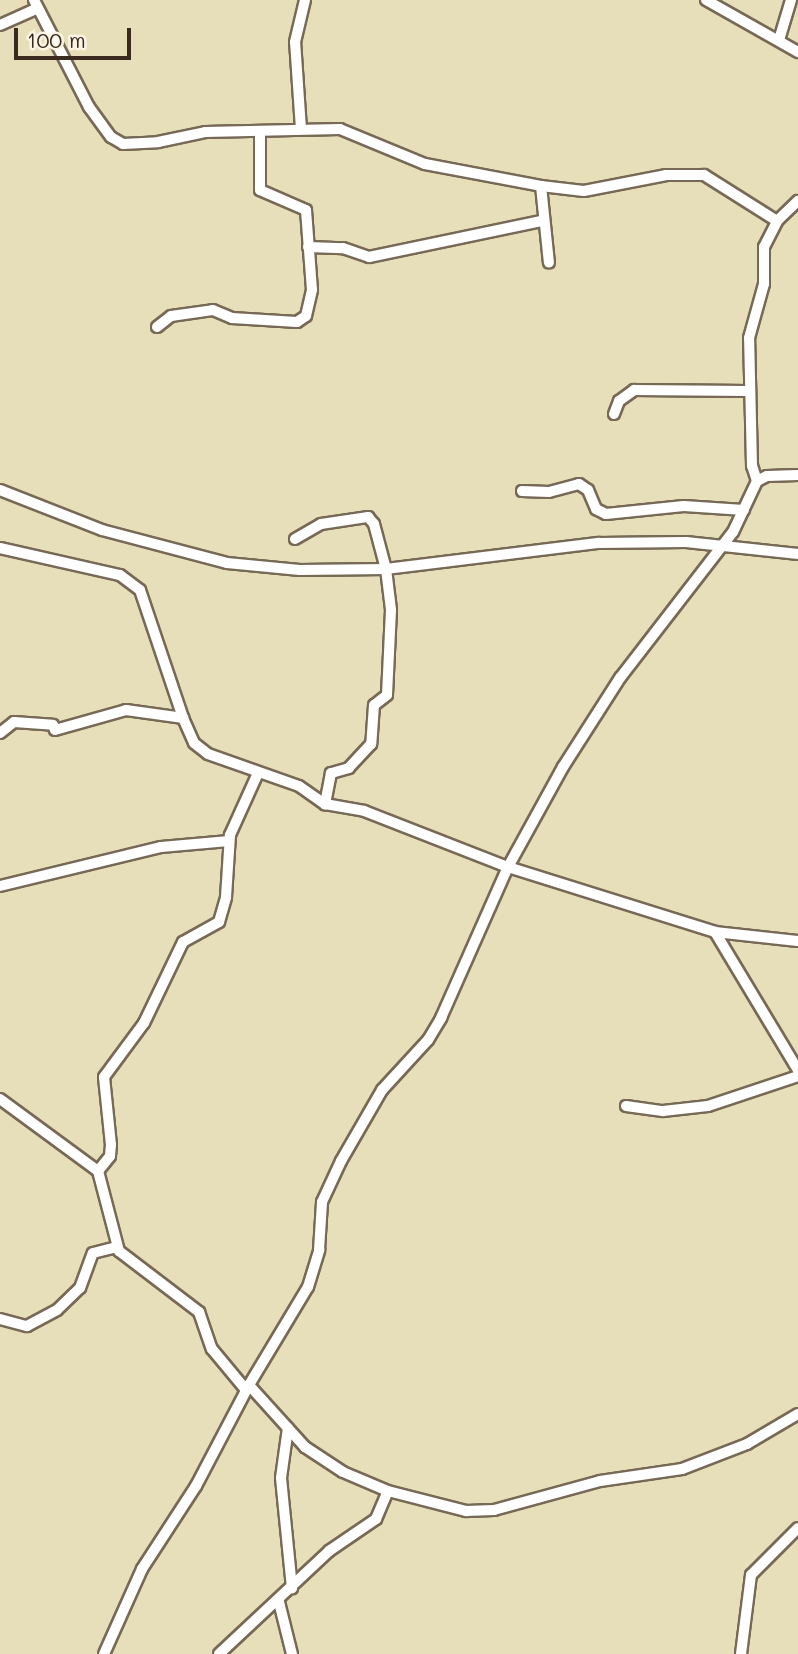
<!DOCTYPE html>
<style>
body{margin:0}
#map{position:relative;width:798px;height:1654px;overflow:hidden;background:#e7dfba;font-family:Mali,sans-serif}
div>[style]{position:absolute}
.roads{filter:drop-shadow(2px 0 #776955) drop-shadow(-2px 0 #776955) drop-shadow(0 2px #776955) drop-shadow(0 -2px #776955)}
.minor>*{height:10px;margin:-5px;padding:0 5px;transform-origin:5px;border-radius:5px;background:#fff}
span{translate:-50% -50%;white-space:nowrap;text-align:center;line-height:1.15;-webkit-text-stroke:5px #fcf5e5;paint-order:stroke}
.scale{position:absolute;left:14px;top:28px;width:117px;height:32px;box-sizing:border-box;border:4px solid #3b2a1e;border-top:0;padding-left:9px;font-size:21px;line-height:24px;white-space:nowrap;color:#3b2a1e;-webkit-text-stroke:5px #fcf5e5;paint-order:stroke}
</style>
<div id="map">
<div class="roads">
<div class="minor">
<div style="left:34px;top:0;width:120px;rotate:62.8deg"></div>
<div style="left:89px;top:107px;width:37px;rotate:54deg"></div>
<div style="left:111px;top:137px;width:14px;rotate:30deg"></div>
<div style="left:123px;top:144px;width:35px;rotate:-3deg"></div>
<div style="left:158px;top:142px;width:48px;rotate:-12deg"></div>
<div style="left:205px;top:132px;width:135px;rotate:-1.3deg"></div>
<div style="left:340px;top:129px;width:92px;rotate:22.4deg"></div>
<div style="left:425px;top:164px;width:118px;rotate:10.7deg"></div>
<div style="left:541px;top:186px;width:43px;rotate:6.6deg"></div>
<div style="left:584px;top:191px;width:84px;rotate:-11deg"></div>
<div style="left:666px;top:175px;width:38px"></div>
<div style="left:704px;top:175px;width:86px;rotate:32.2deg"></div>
<div style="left:706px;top:0;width:106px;rotate:29.5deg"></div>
<div style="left:0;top:25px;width:39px;rotate:-24deg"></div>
<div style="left:779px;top:40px;width:42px;rotate:-73.3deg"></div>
<div style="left:301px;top:129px;width:87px;rotate:-93.9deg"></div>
<div style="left:295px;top:42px;width:43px;rotate:-76.6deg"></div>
<div style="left:541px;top:186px;width:77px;rotate:84.1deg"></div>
<div style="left:308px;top:247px;width:35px;rotate:2deg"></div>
<div style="left:343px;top:248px;width:28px;rotate:19deg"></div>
<div style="left:369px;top:257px;width:176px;rotate:-11.8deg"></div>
<div style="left:157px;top:327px;width:18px;rotate:-38deg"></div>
<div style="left:171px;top:316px;width:42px;rotate:-8.1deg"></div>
<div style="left:213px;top:310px;width:21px;rotate:23deg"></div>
<div style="left:232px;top:318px;width:65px;rotate:3.5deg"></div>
<div style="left:297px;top:322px;width:11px;rotate:-34deg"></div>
<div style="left:306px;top:316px;width:27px;rotate:-77deg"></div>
<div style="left:312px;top:290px;width:80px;rotate:-94.3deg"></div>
<div style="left:306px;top:210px;width:50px;rotate:-156.5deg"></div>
<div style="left:260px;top:190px;width:59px;rotate:-90deg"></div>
<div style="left:614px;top:414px;width:14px;rotate:-69deg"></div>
<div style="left:619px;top:401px;width:19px;rotate:-36deg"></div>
<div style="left:634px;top:390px;width:114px;rotate:0.5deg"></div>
<div style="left:757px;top:481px;width:16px;rotate:-108deg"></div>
<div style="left:752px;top:466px;width:128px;rotate:-91.3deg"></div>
<div style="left:749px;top:338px;width:56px;rotate:-74.5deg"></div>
<div style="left:764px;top:284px;width:37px;rotate:-90deg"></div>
<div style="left:764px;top:247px;width:29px;rotate:-63deg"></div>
<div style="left:777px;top:221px;width:29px;rotate:-44deg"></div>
<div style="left:0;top:490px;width:110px;rotate:21.4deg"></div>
<div style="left:102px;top:530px;width:129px;rotate:14.8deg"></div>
<div style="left:227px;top:563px;width:73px;rotate:5.5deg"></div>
<div style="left:300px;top:570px;width:86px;rotate:-0.7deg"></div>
<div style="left:386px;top:569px;width:215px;rotate:-7deg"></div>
<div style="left:599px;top:543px;width:87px;rotate:-0.7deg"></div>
<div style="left:686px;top:542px;width:113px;rotate:6.1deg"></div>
<div style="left:522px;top:491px;width:27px;rotate:2deg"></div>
<div style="left:549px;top:492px;width:31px;rotate:-15deg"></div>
<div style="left:579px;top:484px;width:11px;rotate:34deg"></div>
<div style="left:588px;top:490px;width:21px;rotate:67deg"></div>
<div style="left:596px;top:509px;width:11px;rotate:27deg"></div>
<div style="left:606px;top:514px;width:78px;rotate:-5.9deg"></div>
<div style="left:684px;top:506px;width:60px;rotate:3.8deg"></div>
<div style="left:295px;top:539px;width:30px;rotate:-30deg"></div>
<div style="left:321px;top:524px;width:48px;rotate:-8.5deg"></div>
<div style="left:368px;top:517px;width:9px;rotate:49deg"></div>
<div style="left:374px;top:524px;width:47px;rotate:75.1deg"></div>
<div style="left:386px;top:569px;width:41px;rotate:83deg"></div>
<div style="left:391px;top:610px;width:85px;rotate:92.7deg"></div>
<div style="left:387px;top:695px;width:16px;rotate:142deg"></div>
<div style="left:374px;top:705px;width:39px;rotate:94deg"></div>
<div style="left:371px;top:744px;width:33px;rotate:133deg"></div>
<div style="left:349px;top:768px;width:19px;rotate:164deg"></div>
<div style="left:331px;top:773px;width:32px;rotate:101deg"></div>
<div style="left:0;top:548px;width:123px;rotate:12.7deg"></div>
<div style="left:120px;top:575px;width:25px;rotate:37deg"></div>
<div style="left:140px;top:590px;width:135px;rotate:71.4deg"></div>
<div style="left:183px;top:718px;width:27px;rotate:66deg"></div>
<div style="left:194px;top:743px;width:18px;rotate:38deg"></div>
<div style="left:208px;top:754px;width:96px;rotate:19.4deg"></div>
<div style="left:299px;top:786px;width:32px;rotate:35deg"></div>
<div style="left:325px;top:804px;width:40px;rotate:10deg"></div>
<div style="left:364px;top:811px;width:155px;rotate:21.3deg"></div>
<div style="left:508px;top:867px;width:217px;rotate:17.4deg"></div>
<div style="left:715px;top:932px;width:83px;rotate:6.2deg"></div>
<div style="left:0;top:733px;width:18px;rotate:-38deg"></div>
<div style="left:14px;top:722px;width:39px;rotate:4deg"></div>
<div style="left:53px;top:725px;width:5px;rotate:68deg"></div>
<div style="left:55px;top:730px;width:74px;rotate:-15.7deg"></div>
<div style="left:126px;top:710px;width:58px;rotate:8deg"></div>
<div style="left:0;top:886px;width:166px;rotate:-13.6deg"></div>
<div style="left:161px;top:847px;width:68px;rotate:-5deg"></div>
<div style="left:715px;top:932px;width:161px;rotate:59deg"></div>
<div style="left:0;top:1099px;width:122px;rotate:36.3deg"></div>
<div style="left:98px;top:1171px;width:83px;rotate:75.3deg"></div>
<div style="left:119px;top:1251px;width:101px;rotate:37.3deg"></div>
<div style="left:199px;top:1312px;width:39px;rotate:71deg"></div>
<div style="left:212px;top:1349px;width:53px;rotate:50.3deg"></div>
<div style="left:626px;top:1106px;width:37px;rotate:8deg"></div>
<div style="left:663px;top:1111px;width:45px;rotate:-6.3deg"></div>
<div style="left:708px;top:1106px;width:95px;rotate:-18.4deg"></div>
<div style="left:98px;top:1171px;width:19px;rotate:-51deg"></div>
<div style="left:110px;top:1156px;width:11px;rotate:-85deg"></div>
<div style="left:111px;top:1145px;width:68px;rotate:-95.9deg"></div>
<div style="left:104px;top:1077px;width:67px;rotate:-53.5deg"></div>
<div style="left:144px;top:1023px;width:90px;rotate:-64.3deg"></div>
<div style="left:183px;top:942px;width:41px;rotate:-29.1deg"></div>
<div style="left:219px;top:922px;width:26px;rotate:-74deg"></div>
<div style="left:226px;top:897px;width:62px;rotate:-86.3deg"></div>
<div style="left:230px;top:835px;width:68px;rotate:-65.7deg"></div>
<div style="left:0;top:1319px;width:28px;rotate:15deg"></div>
<div style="left:27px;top:1326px;width:34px;rotate:-28deg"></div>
<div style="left:57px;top:1310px;width:32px;rotate:-44deg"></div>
<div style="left:80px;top:1288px;width:37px;rotate:-70deg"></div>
<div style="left:93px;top:1253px;width:25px;rotate:-14deg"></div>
<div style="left:249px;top:1385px;width:84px;rotate:47.9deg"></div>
<div style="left:305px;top:1447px;width:45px;rotate:33.3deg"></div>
<div style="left:343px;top:1472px;width:49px;rotate:22.9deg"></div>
<div style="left:388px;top:1491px;width:81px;rotate:14.4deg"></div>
<div style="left:466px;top:1511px;width:28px;rotate:-2deg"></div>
<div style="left:494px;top:1510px;width:110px;rotate:-15.3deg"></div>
<div style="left:600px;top:1481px;width:83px;rotate:-8.3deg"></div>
<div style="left:682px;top:1469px;width:70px;rotate:-21deg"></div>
<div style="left:747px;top:1444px;width:59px;rotate:-30.5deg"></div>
<div style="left:288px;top:1428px;width:50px;rotate:98deg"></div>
<div style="left:281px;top:1478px;width:111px;rotate:84.3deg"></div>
<div style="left:279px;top:1602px;width:54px;rotate:76deg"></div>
<div style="left:104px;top:1654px;width:93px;rotate:-65.9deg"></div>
<div style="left:142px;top:1569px;width:99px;rotate:-57deg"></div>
<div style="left:196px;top:1486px;width:114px;rotate:-62.3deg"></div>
<div style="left:249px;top:1385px;width:114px;rotate:-59deg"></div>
<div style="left:308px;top:1287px;width:39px;rotate:-73deg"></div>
<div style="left:319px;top:1250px;width:48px;rotate:-86.4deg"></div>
<div style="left:322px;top:1202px;width:45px;rotate:-65.1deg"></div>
<div style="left:341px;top:1161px;width:82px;rotate:-60deg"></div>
<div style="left:382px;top:1090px;width:68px;rotate:-47.4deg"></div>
<div style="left:428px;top:1040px;width:26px;rotate:-59deg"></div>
<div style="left:441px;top:1018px;width:165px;rotate:-66.1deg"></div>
<div style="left:508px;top:867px;width:114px;rotate:-61.2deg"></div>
<div style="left:563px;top:767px;width:106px;rotate:-57.4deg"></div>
<div style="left:620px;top:678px;width:185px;rotate:-52.3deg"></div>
<div style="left:733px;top:532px;width:56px;rotate:-64.8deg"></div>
<div style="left:757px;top:481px;width:11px;rotate:-27deg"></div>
<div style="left:767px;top:476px;width:31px;rotate:-2deg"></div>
<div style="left:219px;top:1654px;width:151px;rotate:-43.1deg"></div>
<div style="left:329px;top:1551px;width:57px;rotate:-34.2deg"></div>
<div style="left:376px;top:1519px;width:30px;rotate:-67deg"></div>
<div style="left:741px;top:1654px;width:80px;rotate:-82.8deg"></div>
<div style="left:751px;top:1575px;width:66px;rotate:-45deg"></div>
</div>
</div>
<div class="scale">100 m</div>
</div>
